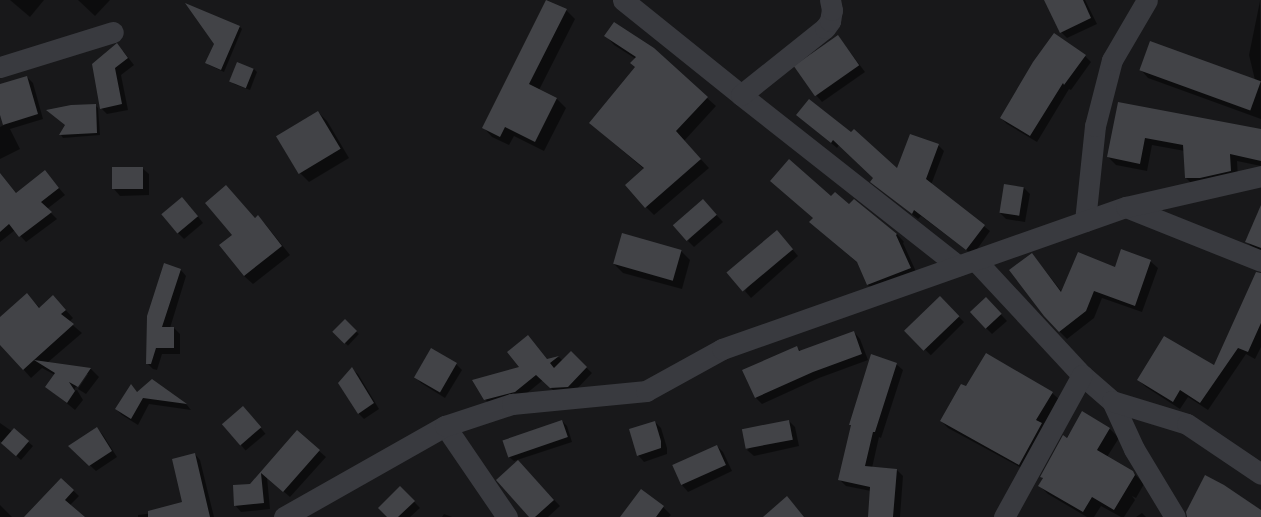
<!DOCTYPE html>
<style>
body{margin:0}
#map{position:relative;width:1261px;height:517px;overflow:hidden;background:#18181a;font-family:Inter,sans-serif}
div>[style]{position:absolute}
.shadow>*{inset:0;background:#0007;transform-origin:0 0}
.building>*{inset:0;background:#424347;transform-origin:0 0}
.street>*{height:21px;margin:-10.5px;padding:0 10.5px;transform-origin:10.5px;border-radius:10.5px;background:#393a3f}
span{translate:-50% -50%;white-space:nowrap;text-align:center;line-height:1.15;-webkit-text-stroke:3.5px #131315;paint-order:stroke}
</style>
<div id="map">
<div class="shadow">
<div style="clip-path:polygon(10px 0,44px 0,30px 17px)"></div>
<div style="clip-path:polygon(78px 0,110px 0,95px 16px)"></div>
<div style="clip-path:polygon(1045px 0,1085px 0,1097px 24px,1067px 38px,1061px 32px)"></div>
<div style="clip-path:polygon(1260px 1px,1261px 119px,1148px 78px,1141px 70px,1255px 80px,1249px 55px)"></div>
<div style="clip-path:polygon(566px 10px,575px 19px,539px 90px,557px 99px,566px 108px,544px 151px,514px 136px,509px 145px,492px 137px,483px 127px)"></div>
<div style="clip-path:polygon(239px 26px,242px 29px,224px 72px,209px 65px,206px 62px)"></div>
<div style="clip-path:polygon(606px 36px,707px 98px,716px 106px,684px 141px,709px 168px,654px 215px,646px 207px,644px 169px,590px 123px,636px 67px,636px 59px,614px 45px)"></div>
<div style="clip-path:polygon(838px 36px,865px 72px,822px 102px,816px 95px)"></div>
<div style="clip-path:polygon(123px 51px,134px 65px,121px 75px,128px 110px,107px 114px,101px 108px,93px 64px)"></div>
<div style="clip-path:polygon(1085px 56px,1091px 62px,1071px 90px,1069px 89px,1037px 142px,1007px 124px,1001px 118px)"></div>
<div style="clip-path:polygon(238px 64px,254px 69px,257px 72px,250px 90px,234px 84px,231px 81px)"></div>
<div style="clip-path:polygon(27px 77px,33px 83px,43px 119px,10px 129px,20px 149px,0 159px,0 127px,4px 125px,0 112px,0 85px)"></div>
<div style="clip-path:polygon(1118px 103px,1261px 130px,1261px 166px,1237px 161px,1238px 178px,1194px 186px,1186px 178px,1185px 151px,1152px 145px,1147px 171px,1116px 165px,1108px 157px)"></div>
<div style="clip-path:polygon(95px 105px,98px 108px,100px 135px,63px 138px,61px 135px,66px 126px)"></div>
<div style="clip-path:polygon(318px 112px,327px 121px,349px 158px,309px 182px,300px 173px,278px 137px)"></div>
<div style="clip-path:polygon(804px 121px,897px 170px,938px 145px,944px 151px,931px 185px,990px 231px,973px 255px,921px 216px,918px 219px,878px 187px,875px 179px,839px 145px,837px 148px)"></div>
<div style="clip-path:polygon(142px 168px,149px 174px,149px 195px,120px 196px,114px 189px)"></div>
<div style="clip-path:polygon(45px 172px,65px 195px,47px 209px,57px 219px,26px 242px,15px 230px,0 242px,0 174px,17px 194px)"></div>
<div style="clip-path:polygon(1005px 185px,1024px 188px,1030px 194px,1025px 222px,1006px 219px,1000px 213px)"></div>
<div style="clip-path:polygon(226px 186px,255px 218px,258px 216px,266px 225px,290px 255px,253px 284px,244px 276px,234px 235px)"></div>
<div style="clip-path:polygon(832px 197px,849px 206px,854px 201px,897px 234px,904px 242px,903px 243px,918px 276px,876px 292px,868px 285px,859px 264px,810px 222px)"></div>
<div style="clip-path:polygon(188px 204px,203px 223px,184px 239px,178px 233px)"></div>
<div style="clip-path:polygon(709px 207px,723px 222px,694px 247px,688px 241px)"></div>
<div style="clip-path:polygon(1261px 210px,1261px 252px,1254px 249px,1246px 241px)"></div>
<div style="clip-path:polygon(783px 238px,798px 256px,751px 298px,745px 291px)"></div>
<div style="clip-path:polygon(681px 251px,690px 260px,682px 289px,623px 273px,614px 264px)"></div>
<div style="clip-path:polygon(1032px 254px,1062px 292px,1115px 268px,1150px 261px,1158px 268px,1142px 312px,1102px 298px,1094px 318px,1067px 339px,1059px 331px)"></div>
<div style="clip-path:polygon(180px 269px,186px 276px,170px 328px,174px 328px,180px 334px,180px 354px,162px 354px,157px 370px,153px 369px,147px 363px)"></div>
<div style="clip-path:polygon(1261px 274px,1261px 347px,1255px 359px,1246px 354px,1208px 410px,1188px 397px,1180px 409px,1146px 387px,1138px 380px,1214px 366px)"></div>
<div style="clip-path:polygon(27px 295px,40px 308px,61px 305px,73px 318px,69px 322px,82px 333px,47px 363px,91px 369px,99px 377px,86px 394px,78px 389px,88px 374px,86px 374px,75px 388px,74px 391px,77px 390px,83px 400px,75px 410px,47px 387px,55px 375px,42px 368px,31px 378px,0 343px,0 318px)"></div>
<div style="left:940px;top:298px;width:34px;height:47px;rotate:45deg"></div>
<div style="clip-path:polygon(992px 305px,1007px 321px,992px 334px,986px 328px)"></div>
<div style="left:345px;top:321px;width:19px;height:16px;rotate:43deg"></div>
<div style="clip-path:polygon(854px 332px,860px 339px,868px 360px,819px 378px,762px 404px,756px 398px,744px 371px,796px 347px,801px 351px)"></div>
<div style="clip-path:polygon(571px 353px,592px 373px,574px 392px,557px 394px,543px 380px,521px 398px,491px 406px,485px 399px,520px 368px,559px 357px,563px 361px)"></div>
<div style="clip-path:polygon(456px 364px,462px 370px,445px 398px,421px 383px,415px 377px)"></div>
<div style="clip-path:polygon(896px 364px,903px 370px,881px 438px,879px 437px,872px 468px,897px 470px,903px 476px,900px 517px,869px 517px,871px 491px,846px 486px,840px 480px,852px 426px,850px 424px)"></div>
<div style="clip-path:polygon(352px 369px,358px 374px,379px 409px,364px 419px,358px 413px)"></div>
<div style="clip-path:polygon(152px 380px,187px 405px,191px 410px,149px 404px,138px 425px,122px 415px,116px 409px)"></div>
<div style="clip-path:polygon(967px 387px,1052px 393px,1060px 400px,1027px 471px,948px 428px,941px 421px)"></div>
<div style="left:243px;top:407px;width:35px;height:26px;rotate:50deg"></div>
<div style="clip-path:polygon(1083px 413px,1110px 429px,1119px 438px,1107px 457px,1133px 472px,1144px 484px,1136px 498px,1132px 496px,1135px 500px,1124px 517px,1121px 517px,1101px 506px,1094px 517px,1087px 517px,1048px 494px,1039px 485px,1043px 479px,1041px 476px)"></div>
<div style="clip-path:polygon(562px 421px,567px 426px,572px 442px,514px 461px,509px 457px,503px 441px)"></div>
<div style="clip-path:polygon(789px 421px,795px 427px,799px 446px,754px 456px,747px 450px)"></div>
<div style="clip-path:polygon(655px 422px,661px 428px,667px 448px,667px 454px,644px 462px,638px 455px)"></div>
<div style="clip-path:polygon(0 423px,13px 432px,14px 430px,33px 446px,21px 460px,0 441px)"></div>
<div style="clip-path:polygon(97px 428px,103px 435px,117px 457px,96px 471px,69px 446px)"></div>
<div style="clip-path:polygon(297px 432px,326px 457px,290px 497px,267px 477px,270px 509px,241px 512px,235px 505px,251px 485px)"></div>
<div style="clip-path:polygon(717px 446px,723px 452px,732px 471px,688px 492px,682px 485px)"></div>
<div style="clip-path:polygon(195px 454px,200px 460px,214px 517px,138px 517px,138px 515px,169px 511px,184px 503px)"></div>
<div style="clip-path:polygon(524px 468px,560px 506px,548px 517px,530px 517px)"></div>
<div style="clip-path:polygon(61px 479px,79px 496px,70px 505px,79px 517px,48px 517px)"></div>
<div style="clip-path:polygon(400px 487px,420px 508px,410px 517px,388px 517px)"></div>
<div style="clip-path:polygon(641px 491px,663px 507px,671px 515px,669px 517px,621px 517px)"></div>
<div style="clip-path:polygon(0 505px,12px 517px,0 517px)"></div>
<div style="clip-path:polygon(1142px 513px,1146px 517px,1136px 517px)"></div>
<div style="clip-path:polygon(444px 514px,452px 517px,442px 517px)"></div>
</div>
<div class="building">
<div style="clip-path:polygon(546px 0,567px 9px,529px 84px,557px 98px,535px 142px,505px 127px,500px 137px,482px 128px)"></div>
<div style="clip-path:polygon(1044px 0,1083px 0,1091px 18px,1060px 33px)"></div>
<div style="clip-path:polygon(185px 3px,240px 26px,221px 70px,205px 63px,214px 44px)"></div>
<div style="clip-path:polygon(614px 22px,654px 48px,708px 97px,676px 131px,701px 159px,645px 208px,625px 185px,644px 168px,589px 123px,635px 67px,630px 63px,636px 57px,604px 36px)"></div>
<div style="clip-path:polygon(1054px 33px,1086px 55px,1064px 85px,1063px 83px,1030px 136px,1000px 118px,1033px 62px)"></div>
<div style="left:838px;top:35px;width:37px;height:54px;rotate:55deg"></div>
<div style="left:1150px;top:41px;width:118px;height:31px;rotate:20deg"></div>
<div style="clip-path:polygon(117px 43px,128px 58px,115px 68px,122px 104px,100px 109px,92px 64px)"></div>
<div style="left:237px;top:62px;width:18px;height:21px;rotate:22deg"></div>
<div style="clip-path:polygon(27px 76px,38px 114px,3px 125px,0 115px,0 84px)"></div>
<div style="clip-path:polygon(809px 99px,851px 132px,854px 129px,897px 168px,910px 134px,939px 144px,926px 179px,985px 225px,966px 250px,914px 210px,912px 214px,870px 182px,873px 178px,833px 140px,831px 143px,796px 115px)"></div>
<div style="clip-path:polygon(1118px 102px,1261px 129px,1261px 161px,1230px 154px,1231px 171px,1200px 178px,1185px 178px,1183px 145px,1145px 138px,1140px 164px,1107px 157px)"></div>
<div style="clip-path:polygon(96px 104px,97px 133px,59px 135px,65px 125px,46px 110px,71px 105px)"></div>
<div style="left:318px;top:111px;width:44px;height:49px;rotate:59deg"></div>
<div style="clip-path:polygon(789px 159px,831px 196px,835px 192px,849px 204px,854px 199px,897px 234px,896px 235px,911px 268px,867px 285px,857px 262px,809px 222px,813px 218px,770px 181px)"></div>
<div style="left:143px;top:167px;width:22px;height:31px;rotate:90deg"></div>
<div style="clip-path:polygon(45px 170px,59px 188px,41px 202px,52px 212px,19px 237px,9px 224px,0 232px,0 173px,16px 193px)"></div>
<div style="left:1004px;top:184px;width:20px;height:29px;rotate:9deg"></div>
<div style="clip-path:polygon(226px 185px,255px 218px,258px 215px,282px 246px,244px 276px,219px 245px,232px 235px,205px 203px)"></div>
<div style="left:182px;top:197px;width:25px;height:27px;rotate:50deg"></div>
<div style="left:703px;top:199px;width:21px;height:40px;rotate:49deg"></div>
<div style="clip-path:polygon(1261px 205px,1261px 248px,1245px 242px)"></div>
<div style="left:777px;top:230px;width:25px;height:66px;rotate:50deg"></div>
<div style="left:622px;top:233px;width:62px;height:32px;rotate:16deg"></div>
<div style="clip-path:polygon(1121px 249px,1151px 260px,1135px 306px,1094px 291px,1086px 311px,1059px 332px,1044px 316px,1009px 270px,1032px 253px,1061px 292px,1078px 252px,1115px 267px)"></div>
<div style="clip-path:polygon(164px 263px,181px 269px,162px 327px,174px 327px,174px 348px,156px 348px,151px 364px,146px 364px,147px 316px)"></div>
<div style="clip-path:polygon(1256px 272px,1261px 273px,1261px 323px,1248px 352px,1238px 348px,1200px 403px,1180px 390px,1173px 402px,1137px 380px,1164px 336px,1214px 365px)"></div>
<div style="clip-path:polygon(27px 293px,39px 308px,53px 295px,66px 310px,61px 314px,74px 324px,34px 360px,91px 368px,78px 387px,69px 382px,75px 391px,67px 403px,45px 387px,55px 373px,34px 360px,23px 370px,0 345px,0 317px)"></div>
<div style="left:940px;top:296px;width:28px;height:50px;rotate:46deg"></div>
<div style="left:986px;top:297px;width:23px;height:22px;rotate:47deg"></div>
<div style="left:345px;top:319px;width:17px;height:18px;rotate:45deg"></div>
<div style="clip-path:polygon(854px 331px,862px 354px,813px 372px,755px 398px,742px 370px,797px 346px,799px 351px)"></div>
<div style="clip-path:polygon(528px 335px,547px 359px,559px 356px,550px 363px,554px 368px,571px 351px,587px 367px,568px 387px,550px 388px,536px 375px,515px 392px,484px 400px,472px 380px,519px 367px,507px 352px)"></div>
<div style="left:431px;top:348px;width:30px;height:34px;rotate:30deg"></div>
<div style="clip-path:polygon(986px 353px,1053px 392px,1036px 420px,1042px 423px,1019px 465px,940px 421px,961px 384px,966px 386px)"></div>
<div style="clip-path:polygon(871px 354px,897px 363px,875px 432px,873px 432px,865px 466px,897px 469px,893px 517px,868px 517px,870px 487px,838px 480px,851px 425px,849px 425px)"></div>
<div style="clip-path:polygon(352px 367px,374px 403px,358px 414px,338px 383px)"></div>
<div style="clip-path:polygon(152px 379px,187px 404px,143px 398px,131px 419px,115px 409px,131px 384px,137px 392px)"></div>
<div style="left:243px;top:406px;width:28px;height:28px;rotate:49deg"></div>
<div style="clip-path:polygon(1082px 411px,1110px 428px,1097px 450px,1133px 471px,1135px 475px,1114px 510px,1092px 497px,1083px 512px,1038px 486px,1043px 478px,1040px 477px,1063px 435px,1067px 438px)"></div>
<div style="left:562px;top:420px;width:18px;height:63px;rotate:71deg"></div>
<div style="left:789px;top:420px;width:20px;height:48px;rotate:79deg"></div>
<div style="clip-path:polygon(655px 421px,661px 441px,661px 448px,637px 456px,629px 429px)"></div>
<div style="clip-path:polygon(97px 427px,112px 451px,89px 466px,68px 446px)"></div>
<div style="left:14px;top:428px;width:20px;height:20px;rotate:41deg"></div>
<div style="clip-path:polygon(297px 430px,320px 450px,283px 492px,261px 473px,264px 503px,234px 506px,233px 485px,250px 484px)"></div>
<div style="left:717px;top:445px;width:22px;height:49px;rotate:66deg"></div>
<div style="clip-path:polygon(195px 453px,210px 517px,148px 517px,148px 511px,182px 502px,172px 459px)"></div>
<div style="clip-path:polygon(518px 460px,554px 500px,535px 517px,529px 517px,496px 480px)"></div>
<div style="clip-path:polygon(1205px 475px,1224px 485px,1261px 510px,1261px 517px,1187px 517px,1186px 512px)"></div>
<div style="clip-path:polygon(61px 478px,74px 490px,65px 500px,85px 517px,24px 517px)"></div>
<div style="clip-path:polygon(400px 486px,415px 501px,398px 517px,387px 517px,378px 508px)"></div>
<div style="clip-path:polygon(641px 489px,664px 506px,656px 517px,620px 517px)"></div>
<div style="clip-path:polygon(787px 496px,804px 517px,763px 517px)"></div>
</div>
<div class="street">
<div style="left:623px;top:0;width:151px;rotate:38.8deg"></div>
<div style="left:741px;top:95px;width:276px;rotate:38.2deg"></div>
<div style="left:0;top:67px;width:118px;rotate:-17.2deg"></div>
<div style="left:741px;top:95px;width:107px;rotate:-38.6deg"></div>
<div style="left:825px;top:28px;width:9px;rotate:-54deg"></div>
<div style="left:830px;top:21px;width:11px;rotate:-80deg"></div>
<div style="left:832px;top:10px;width:10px;rotate:-101deg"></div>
<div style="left:1126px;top:207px;width:145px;rotate:21.8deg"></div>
<div style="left:1085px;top:221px;width:96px;rotate:-84deg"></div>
<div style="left:1095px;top:126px;width:68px;rotate:-75.6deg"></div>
<div style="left:1112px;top:60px;width:69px;rotate:-59.7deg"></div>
<div style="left:976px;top:261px;width:156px;rotate:47.1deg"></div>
<div style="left:1082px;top:375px;width:40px;rotate:41deg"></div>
<div style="left:1112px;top:401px;width:53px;rotate:65.4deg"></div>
<div style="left:1134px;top:449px;width:79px;rotate:58.9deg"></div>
<div style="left:1112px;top:401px;width:78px;rotate:17deg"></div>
<div style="left:1187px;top:424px;width:89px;rotate:34deg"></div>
<div style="left:445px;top:426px;width:110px;rotate:55.7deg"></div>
<div style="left:284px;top:517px;width:185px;rotate:-29.5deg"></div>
<div style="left:445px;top:426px;width:71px;rotate:-18.2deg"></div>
<div style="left:512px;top:404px;width:135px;rotate:-5.5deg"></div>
<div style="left:646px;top:391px;width:87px;rotate:-28.9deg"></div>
<div style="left:722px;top:349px;width:428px;rotate:-19.4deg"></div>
<div style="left:1126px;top:207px;width:139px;rotate:-12.9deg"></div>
<div style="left:1004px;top:517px;width:162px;rotate:-61.2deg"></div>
</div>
</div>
